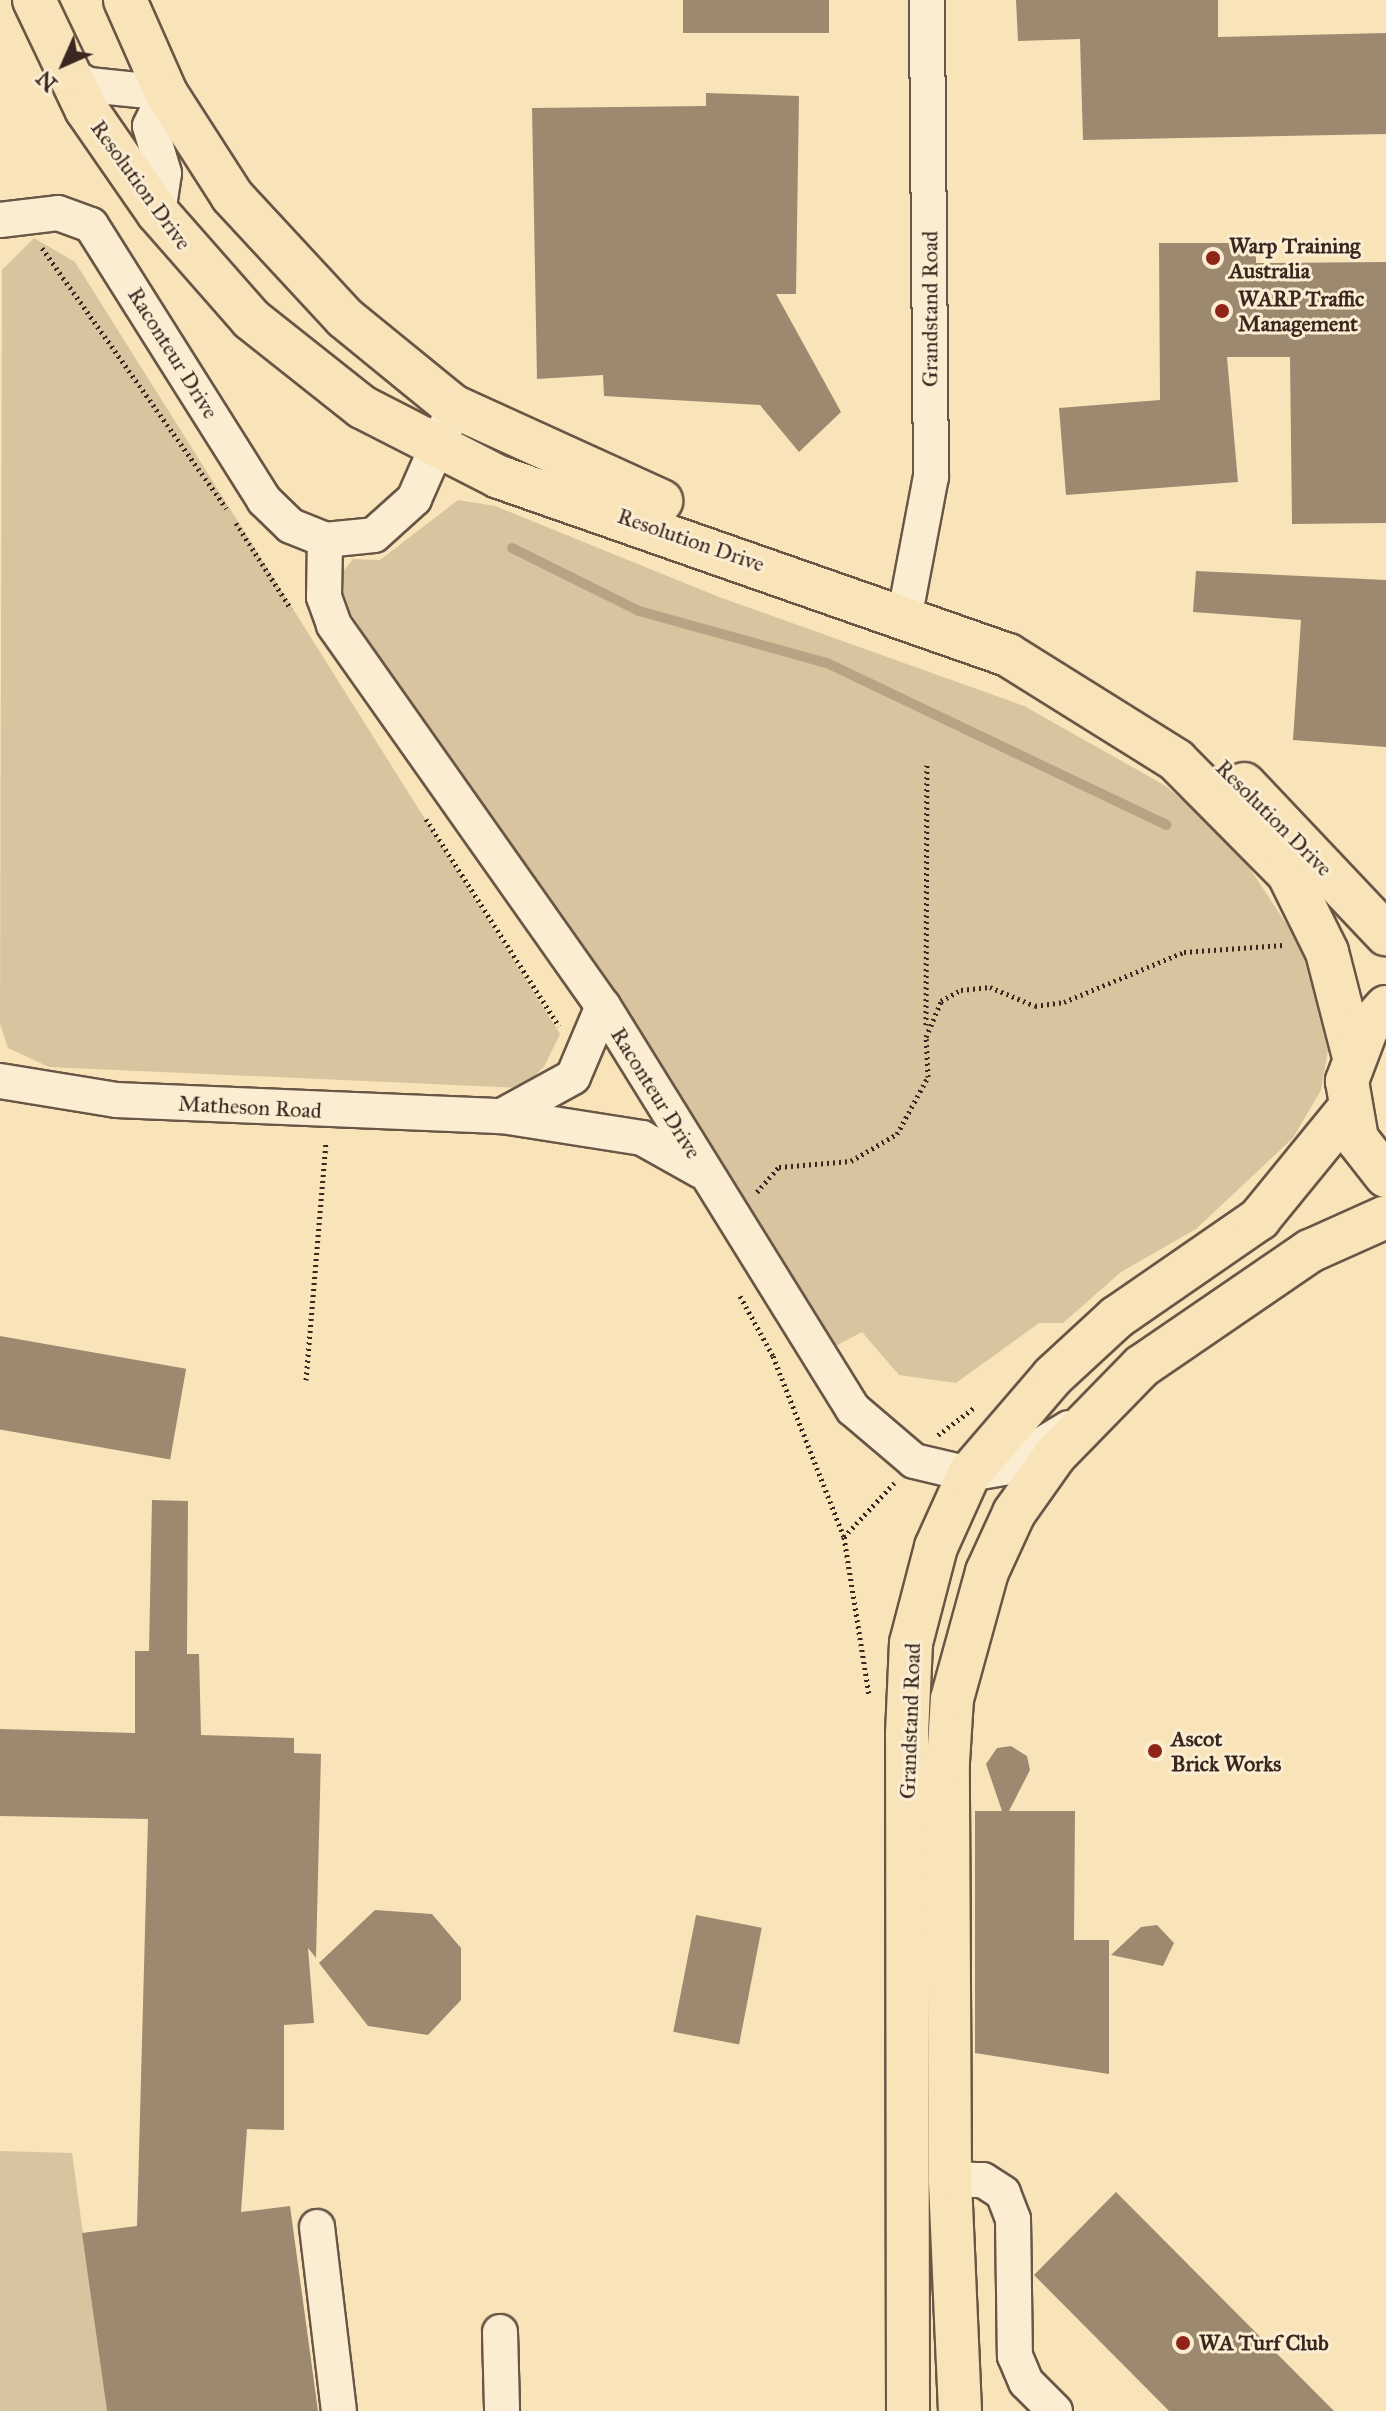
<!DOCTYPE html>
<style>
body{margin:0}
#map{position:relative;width:1386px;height:2411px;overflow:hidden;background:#f9e4b9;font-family:"IM FELL Great Primer",serif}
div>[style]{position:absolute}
.green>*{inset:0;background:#d8c49f}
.stream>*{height:10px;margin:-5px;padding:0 5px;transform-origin:5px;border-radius:5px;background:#b8a485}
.building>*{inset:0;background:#9d8970;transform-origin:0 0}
.path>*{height:5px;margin-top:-2.5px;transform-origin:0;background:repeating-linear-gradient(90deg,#392720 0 2px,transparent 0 6px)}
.roads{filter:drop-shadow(2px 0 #695646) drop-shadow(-2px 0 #695646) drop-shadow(0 2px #695646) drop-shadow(0 -2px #695646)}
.minor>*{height:34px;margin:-17px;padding:0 17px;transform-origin:17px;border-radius:17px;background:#fbedd2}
.major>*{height:42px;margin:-21px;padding:0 21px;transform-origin:21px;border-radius:21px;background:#f9e4b9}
.dots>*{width:22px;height:22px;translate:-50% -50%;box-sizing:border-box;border:4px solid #fbedd2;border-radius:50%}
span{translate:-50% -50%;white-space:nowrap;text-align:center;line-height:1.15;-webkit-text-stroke:6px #fbedd2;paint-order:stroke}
.street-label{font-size:22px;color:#392720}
.poi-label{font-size:22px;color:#392720;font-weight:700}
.left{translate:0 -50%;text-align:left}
.north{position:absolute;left:24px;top:24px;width:80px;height:80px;-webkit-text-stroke:6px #fbedd2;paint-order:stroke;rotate:225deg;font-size:22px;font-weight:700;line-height:32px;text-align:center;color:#392720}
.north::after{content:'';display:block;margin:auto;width:28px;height:36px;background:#392720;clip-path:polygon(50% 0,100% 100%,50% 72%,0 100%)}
</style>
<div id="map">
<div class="green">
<div style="clip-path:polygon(34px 238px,75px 262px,560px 1034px,544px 1067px,521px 1088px,49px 1067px,8px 1048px,0 1024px,2px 270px)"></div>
<div style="clip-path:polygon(458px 500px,495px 506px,719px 597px,1024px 706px,1166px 786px,1235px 846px,1303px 949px,1328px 1050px,1321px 1090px,1293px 1138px,1196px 1229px,1121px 1272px,1063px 1323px,1039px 1323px,956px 1383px,899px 1375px,862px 1332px,819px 1355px,342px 599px,336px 580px,353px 559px,380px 560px)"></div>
<div style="clip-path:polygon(0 2151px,72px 2153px,107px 2411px,0 2411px)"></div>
</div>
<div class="stream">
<div style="left:512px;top:548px;width:142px;rotate:26.4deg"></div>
<div style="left:639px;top:611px;width:195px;rotate:15.5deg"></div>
<div style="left:827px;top:663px;width:376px;rotate:25.5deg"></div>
</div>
<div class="building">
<div style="left:683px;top:0;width:146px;height:33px"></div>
<div style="clip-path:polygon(1016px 0,1218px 0,1218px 37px,1386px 33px,1386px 134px,1083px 140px,1080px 39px,1018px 41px)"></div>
<div style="clip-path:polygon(706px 93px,799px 96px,796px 294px,776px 294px,841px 412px,799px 452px,760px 405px,604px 396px,603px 375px,537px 379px,532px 108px,706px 106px)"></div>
<div style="clip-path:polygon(1159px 243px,1256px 243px,1256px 263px,1386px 262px,1386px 523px,1292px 524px,1290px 357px,1227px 357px,1238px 482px,1066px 495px,1059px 408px,1160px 400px)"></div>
<div style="clip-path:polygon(1196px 571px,1386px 580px,1386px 747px,1293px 740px,1301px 620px,1193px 612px)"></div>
<div style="left:0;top:1336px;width:189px;height:92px;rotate:10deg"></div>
<div style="clip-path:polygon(152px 1500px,188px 1501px,187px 1654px,199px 1654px,201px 1735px,294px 1738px,294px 1753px,321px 1754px,316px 1958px,308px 1948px,314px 2023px,284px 2025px,284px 2130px,247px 2129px,241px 2212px,290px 2206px,318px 2411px,107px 2411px,82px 2233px,137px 2226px,148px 1819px,0 1816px,0 1729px,135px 1733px,135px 1651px,149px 1651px)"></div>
<div style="clip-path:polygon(1011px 1746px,1027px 1756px,1030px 1770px,1009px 1811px,1075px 1811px,1074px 1940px,1109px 1940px,1109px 2074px,975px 2053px,975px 1811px,1002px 1811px,986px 1764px,997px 1748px)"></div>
<div style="clip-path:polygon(375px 1910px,432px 1914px,461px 1948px,461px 2000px,428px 2035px,368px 2026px,319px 1963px)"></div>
<div style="left:696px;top:1915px;width:67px;height:119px;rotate:11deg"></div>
<div style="clip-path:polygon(1157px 1925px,1174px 1943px,1163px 1966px,1111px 1955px,1141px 1927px)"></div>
<div style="clip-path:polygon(1116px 2192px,1334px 2411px,1169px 2411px,1034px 2275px)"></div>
</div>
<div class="path">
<div style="left:42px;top:248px;width:319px;rotate:54.7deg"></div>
<div style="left:236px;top:523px;width:102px;rotate:57.4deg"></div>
<div style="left:426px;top:819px;width:246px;rotate:57.3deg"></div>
<div style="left:926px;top:1025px;width:260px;rotate:-89.8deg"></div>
<div style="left:926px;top:1037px;width:39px;rotate:-67deg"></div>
<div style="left:941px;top:1001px;width:23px;rotate:-29deg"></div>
<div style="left:961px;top:990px;width:29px;rotate:-6deg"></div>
<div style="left:990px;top:987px;width:49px;rotate:22.9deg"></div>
<div style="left:1035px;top:1006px;width:29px;rotate:-8deg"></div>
<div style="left:1064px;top:1002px;width:130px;rotate:-22.6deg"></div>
<div style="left:1184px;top:952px;width:99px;rotate:-4deg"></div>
<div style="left:757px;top:1192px;width:33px;rotate:-49deg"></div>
<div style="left:779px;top:1167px;width:72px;rotate:-4.8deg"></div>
<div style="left:851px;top:1161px;width:53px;rotate:-30.4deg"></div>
<div style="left:897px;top:1134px;width:65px;rotate:-61.5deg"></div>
<div style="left:928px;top:1077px;width:42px;rotate:-92.7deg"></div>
<div style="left:740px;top:1296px;width:68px;rotate:61.2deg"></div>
<div style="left:773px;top:1356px;width:194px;rotate:68.6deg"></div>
<div style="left:844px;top:1537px;width:159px;rotate:81deg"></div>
<div style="left:306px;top:1380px;width:237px;rotate:-85.2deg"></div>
<div style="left:938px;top:1435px;width:46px;rotate:-37.1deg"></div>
<div style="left:844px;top:1537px;width:74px;rotate:-47.2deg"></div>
</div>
<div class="roads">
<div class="minor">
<div style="left:66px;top:73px;width:26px;rotate:28deg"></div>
<div style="left:89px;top:85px;width:77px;rotate:5.9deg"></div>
<div style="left:158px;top:213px;width:40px;rotate:-81.5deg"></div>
<div style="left:164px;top:173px;width:49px;rotate:-106.6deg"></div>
<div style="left:150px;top:126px;width:37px;rotate:-64deg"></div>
<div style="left:0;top:220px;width:58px;rotate:-6.9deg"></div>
<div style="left:58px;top:213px;width:35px;rotate:20deg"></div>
<div style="left:91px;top:225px;width:325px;rotate:57.8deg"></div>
<div style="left:264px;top:500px;width:37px;rotate:44deg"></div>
<div style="left:291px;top:526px;width:37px;rotate:22deg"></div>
<div style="left:325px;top:540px;width:49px;rotate:-5.8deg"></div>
<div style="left:374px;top:535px;width:54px;rotate:-42deg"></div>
<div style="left:414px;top:499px;width:82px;rotate:-66.3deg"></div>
<div style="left:325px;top:540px;width:57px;rotate:91deg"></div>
<div style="left:324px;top:597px;width:30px;rotate:70deg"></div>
<div style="left:334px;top:625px;width:466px;rotate:54.8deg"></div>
<div style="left:603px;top:1006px;width:474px;rotate:58.2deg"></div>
<div style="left:853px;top:1409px;width:80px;rotate:40.4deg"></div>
<div style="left:914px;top:1461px;width:57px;rotate:13.3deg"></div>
<div style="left:969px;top:1474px;width:35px;rotate:-10deg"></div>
<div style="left:1003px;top:1468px;width:77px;rotate:-31.2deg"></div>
<div style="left:905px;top:614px;width:139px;rotate:-79.3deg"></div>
<div style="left:931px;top:477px;width:477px;rotate:-90.5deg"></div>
<div style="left:0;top:1081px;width:118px;rotate:9.3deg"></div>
<div style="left:116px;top:1100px;width:386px;rotate:2.4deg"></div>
<div style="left:502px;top:1116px;width:142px;rotate:8.9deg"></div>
<div style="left:642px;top:1138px;width:68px;rotate:29.2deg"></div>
<div style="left:502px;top:1116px;width:81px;rotate:-28.8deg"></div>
<div style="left:573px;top:1077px;width:77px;rotate:-67.1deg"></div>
<div style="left:950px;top:2179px;width:33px;rotate:2deg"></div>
<div style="left:983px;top:2180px;width:24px;rotate:33deg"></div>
<div style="left:1003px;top:2193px;width:28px;rotate:69deg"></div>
<div style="left:1013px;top:2219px;width:137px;rotate:89.2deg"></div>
<div style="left:1015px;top:2356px;width:28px;rotate:67deg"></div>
<div style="left:1026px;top:2382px;width:41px;rotate:45deg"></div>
<div style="left:317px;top:2227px;width:185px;rotate:83.2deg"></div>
<div style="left:500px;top:2332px;width:79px;rotate:88.5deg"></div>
</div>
<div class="major">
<div style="left:34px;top:0;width:121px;rotate:64.5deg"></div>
<div style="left:86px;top:109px;width:126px;rotate:55.3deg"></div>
<div style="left:158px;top:213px;width:141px;rotate:48.7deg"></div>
<div style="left:251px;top:319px;width:142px;rotate:38.4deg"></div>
<div style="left:362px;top:407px;width:154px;rotate:27.1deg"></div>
<div style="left:499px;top:477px;width:539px;rotate:19.28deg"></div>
<div style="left:1008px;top:655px;width:198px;rotate:32deg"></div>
<div style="left:1176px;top:760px;width:159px;rotate:45.3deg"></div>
<div style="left:1288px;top:873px;width:88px;rotate:63.7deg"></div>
<div style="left:1327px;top:952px;width:104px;rotate:75.6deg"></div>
<div style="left:125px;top:0;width:102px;rotate:66.2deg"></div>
<div style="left:166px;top:93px;width:122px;rotate:57.3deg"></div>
<div style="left:232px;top:196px;width:166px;rotate:47.2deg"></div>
<div style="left:345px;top:318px;width:139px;rotate:39.2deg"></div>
<div style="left:453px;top:406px;width:229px;rotate:24.5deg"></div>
<div style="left:1244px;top:784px;width:207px;rotate:46.6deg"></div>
<div style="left:1386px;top:1007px;width:28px;rotate:132deg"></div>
<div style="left:1367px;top:1028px;width:57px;rotate:110.7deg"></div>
<div style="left:1347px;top:1081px;width:59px;rotate:80.2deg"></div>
<div style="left:1357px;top:1139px;width:47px;rotate:51.9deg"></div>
<div style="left:908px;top:2411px;width:677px;rotate:-90.08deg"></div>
<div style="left:907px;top:1734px;width:91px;rotate:-87.5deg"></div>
<div style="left:911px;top:1643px;width:99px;rotate:-75.4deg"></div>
<div style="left:936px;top:1547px;width:80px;rotate:-65.7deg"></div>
<div style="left:969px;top:1474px;width:129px;rotate:-49.4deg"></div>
<div style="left:1053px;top:1376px;width:87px;rotate:-42.7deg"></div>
<div style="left:1117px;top:1317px;width:173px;rotate:-34.6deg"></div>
<div style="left:1259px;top:1219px;width:141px;rotate:-50.8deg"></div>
<div style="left:960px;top:2411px;width:232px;rotate:-92.5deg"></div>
<div style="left:950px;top:2179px;width:417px;rotate:-90.3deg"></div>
<div style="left:948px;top:1762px;width:63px;rotate:-86.4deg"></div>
<div style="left:952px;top:1699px;width:132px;rotate:-74.6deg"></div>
<div style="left:987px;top:1572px;width:65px;rotate:-65.4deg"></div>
<div style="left:1014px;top:1513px;width:71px;rotate:-54.7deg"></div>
<div style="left:1055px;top:1455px;width:124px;rotate:-45.7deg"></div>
<div style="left:1142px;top:1366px;width:204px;rotate:-34.4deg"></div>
<div style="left:1310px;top:1251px;width:83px;rotate:-24.1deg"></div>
</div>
</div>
<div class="dots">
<div style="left:1213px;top:258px;background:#8f2418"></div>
<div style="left:1222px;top:311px;background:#8f2418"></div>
<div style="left:1155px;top:1751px;background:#8f2418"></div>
<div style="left:1183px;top:2343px;background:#8f2418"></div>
</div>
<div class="street-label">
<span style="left:141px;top:185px;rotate:54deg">Resolution Drive</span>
<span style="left:930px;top:309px;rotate:-90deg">Grandstand Road</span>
<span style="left:173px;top:353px;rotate:58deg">Raconteur Drive</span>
<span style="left:691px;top:540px;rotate:19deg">Resolution Drive</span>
<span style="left:1274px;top:818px;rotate:45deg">Resolution Drive</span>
<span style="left:656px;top:1093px;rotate:58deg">Raconteur Drive</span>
<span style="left:250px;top:1107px;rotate:3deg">Matheson Road</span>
<span style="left:910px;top:1721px;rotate:-88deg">Grandstand Road</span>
</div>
<div class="poi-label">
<span class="left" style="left:1229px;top:258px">Warp Training<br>Australia</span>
<span class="left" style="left:1238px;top:311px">WARP Traffic<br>Management</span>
<span class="left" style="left:1171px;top:1751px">Ascot<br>Brick Works</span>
<span class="left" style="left:1199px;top:2343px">WA Turf Club</span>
</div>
<div class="north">N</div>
</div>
